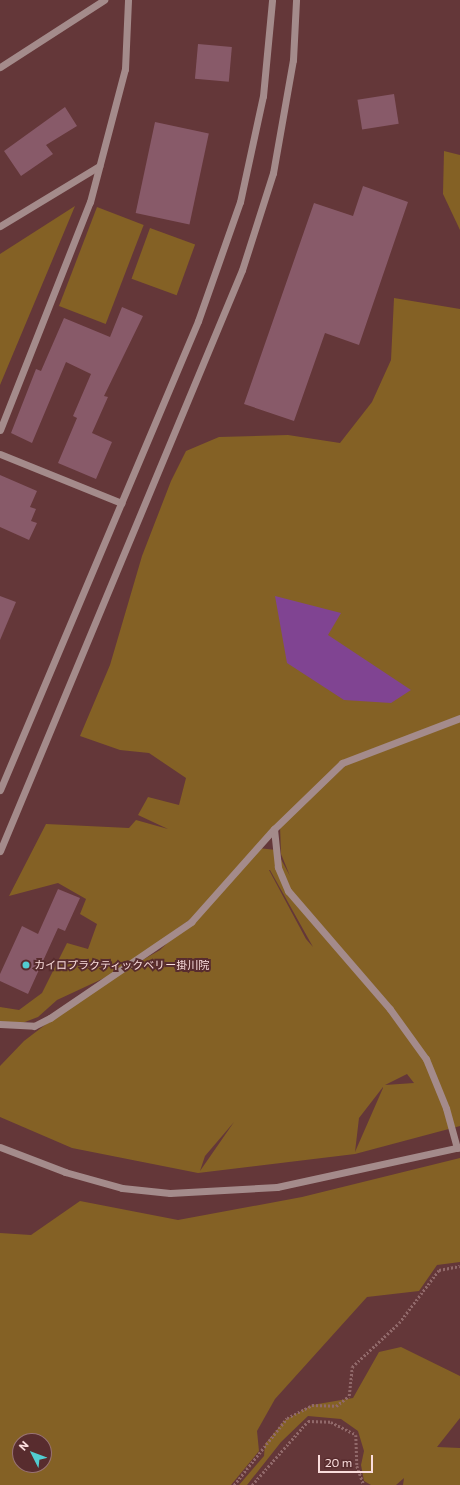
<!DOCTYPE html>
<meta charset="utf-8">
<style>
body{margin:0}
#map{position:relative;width:460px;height:1485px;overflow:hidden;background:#643739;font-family:Commissioner,"Noto Sans JP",sans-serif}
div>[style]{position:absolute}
.green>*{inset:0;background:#846125;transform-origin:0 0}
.water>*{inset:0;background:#804492}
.building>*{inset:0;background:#885a69;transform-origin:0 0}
.path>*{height:2.5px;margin-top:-1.25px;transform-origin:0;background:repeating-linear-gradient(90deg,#91696a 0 2px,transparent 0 4px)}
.minor>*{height:7px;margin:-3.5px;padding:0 3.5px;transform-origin:3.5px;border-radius:3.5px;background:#a48b8b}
.dots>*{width:11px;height:11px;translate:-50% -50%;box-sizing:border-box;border:2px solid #582c2e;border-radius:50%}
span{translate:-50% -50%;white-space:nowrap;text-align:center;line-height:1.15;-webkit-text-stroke:4px #582c2e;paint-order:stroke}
.poi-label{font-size:11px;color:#fadddd}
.left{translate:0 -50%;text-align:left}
.north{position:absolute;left:12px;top:1433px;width:40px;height:40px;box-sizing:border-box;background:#582c2e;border:1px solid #997374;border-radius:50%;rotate:312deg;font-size:11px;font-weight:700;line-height:16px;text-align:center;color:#fadddd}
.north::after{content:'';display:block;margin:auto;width:14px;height:18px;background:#52ccd0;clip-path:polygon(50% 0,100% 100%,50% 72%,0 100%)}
.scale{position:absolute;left:318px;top:1455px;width:55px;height:18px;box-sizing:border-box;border:2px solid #fadddd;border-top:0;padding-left:5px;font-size:12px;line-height:14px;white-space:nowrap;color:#fadddd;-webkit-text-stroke:3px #582c2e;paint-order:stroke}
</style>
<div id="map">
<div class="green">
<div style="clip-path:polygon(444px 151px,460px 155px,460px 230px,443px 194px)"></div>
<div style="clip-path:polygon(75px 206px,0 385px,0 254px)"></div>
<div style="left:97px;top:207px;width:50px;height:106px;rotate:21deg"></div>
<div style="left:150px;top:228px;width:48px;height:54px;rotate:20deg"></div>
<div style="clip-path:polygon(evenodd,394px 298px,460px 309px,460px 1126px,355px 1154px,198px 1173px,72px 1148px,0 1117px,0 1066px,24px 1041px,92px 989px,160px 950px,195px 916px,115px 973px,57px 1000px,38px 1017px,17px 1025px,0 1021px,0 1007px,19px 1010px,42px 993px,67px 943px,88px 949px,97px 924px,80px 914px,86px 899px,58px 883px,9px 896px,46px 824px,129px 828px,136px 820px,168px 829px,138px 815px,148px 797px,179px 805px,186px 778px,149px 753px,120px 750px,80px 736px,110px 665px,142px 556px,171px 481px,186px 451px,219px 437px,288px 435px,340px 443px,372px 402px,391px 360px,394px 298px,280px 826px,281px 854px,290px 876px,276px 850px,258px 848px,280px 826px,394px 298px,269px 870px,270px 870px,313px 947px,306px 939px,269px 870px,394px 298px,407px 1074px,414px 1083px,385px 1085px,407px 1074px,394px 298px,383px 1087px,383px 1088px,355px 1152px,359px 1118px,383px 1087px,394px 298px,234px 1122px,200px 1171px,205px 1156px,234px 1122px)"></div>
<div style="clip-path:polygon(evenodd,460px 1158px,460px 1262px,437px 1265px,419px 1291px,367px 1297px,275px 1399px,257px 1431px,259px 1451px,231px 1485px,0 1485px,0 1233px,31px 1235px,80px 1201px,178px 1220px,302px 1197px,460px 1158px,20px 1441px,44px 1441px,44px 1465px,20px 1465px,20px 1441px)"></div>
<div style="clip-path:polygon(401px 1347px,460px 1376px,460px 1418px,437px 1447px,460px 1448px,460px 1485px,403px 1485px,404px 1478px,396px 1485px,371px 1485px,364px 1481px,361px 1465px,364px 1451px,358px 1431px,341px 1419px,308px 1416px,281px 1442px,247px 1485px,239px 1485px,264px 1456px,265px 1444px,285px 1420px,312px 1405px,353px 1398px,379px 1352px)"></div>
</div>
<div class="water">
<div style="clip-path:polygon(275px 596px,341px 613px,328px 635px,411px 690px,391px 703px,344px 700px,287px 663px)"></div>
</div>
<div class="building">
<div style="left:198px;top:44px;width:34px;height:35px;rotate:5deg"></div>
<div style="left:394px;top:94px;width:30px;height:37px;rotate:81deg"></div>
<div style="clip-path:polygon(65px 107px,77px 126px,46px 145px,53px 154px,21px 176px,4px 151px)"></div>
<div style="left:155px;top:122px;width:55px;height:93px;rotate:12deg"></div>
<div style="clip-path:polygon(363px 186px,408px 202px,359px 345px,325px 333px,294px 421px,244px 404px,314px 203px,353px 216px)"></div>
<div style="clip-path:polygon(122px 307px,143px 316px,104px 396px,108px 397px,92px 433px,112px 442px,96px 479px,58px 463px,77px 418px,73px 416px,91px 374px,66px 362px,32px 443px,11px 433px,36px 369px,41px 371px,64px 318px,110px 337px)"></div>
<div style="clip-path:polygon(0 475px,37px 491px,30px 507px,36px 509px,31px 521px,37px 523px,29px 540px,0 527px)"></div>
<div style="clip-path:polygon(0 596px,16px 602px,0 640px)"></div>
<div style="clip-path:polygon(58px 889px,80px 898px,65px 931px,58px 928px,28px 994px,0 981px,0 974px,22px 926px,38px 934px)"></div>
</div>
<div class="path">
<div style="left:234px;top:1485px;width:85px;rotate:-51.7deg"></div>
<div style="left:287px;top:1418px;width:28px;rotate:-27deg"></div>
<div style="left:312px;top:1405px;width:24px;rotate:2deg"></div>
<div style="left:336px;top:1406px;width:16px;rotate:-38deg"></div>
<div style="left:349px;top:1396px;width:29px;rotate:-84deg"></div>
<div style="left:352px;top:1367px;width:64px;rotate:-43.1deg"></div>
<div style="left:399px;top:1323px;width:66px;rotate:-53deg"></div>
<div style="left:439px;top:1270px;width:21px;rotate:-11deg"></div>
<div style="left:252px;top:1485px;width:85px;rotate:-48.8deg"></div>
<div style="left:308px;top:1421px;width:23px;rotate:2deg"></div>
<div style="left:331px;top:1422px;width:28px;rotate:27deg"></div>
<div style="left:356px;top:1435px;width:31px;rotate:88deg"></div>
<div style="left:357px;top:1466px;width:20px;rotate:70deg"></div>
</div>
<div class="minor">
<div style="left:0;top:67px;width:124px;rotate:-32.8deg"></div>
<div style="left:0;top:226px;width:116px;rotate:-31.2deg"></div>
<div style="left:0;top:430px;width:245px;rotate:-68.5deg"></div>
<div style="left:90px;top:202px;width:138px;rotate:-75.3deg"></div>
<div style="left:125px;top:69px;width:69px;rotate:-87.5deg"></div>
<div style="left:0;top:454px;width:131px;rotate:22deg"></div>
<div style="left:0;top:790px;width:509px;rotate:-67.11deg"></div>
<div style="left:198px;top:321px;width:126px;rotate:-70.6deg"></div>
<div style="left:240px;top:202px;width:108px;rotate:-77.8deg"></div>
<div style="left:263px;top:96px;width:96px;rotate:-84.6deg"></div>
<div style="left:0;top:851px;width:629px;rotate:-67.39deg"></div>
<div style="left:242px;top:270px;width:102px;rotate:-72.3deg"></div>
<div style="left:273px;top:173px;width:115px;rotate:-80deg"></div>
<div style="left:293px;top:60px;width:60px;rotate:-87.1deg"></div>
<div style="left:0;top:1024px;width:34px;rotate:3deg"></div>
<div style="left:34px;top:1026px;width:18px;rotate:-27deg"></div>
<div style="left:50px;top:1018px;width:171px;rotate:-34.2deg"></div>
<div style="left:191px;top:922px;width:125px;rotate:-48.3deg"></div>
<div style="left:0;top:1147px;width:70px;rotate:21deg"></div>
<div style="left:65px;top:1172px;width:59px;rotate:15.7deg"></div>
<div style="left:122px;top:1188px;width:48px;rotate:5.9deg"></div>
<div style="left:170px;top:1193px;width:107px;rotate:-3.2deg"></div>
<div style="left:277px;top:1187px;width:187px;rotate:-12.3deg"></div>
<div style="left:457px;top:1148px;width:41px;rotate:-105.4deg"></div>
<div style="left:446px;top:1108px;width:53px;rotate:-112.2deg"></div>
<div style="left:426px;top:1059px;width:62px;rotate:-125.8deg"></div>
<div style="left:390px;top:1009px;width:156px;rotate:-130.8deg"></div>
<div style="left:288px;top:891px;width:26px;rotate:-113deg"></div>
<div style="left:278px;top:867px;width:38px;rotate:-96deg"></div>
<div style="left:274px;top:829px;width:95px;rotate:-44.1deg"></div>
<div style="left:342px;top:763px;width:126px;rotate:-20.9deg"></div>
</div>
<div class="dots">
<div style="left:26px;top:965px;background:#52ccd0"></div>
</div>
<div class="poi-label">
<span class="left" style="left:34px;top:965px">カイロプラクティックベリー掛川院</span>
</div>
<div class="north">N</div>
<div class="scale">20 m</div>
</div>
